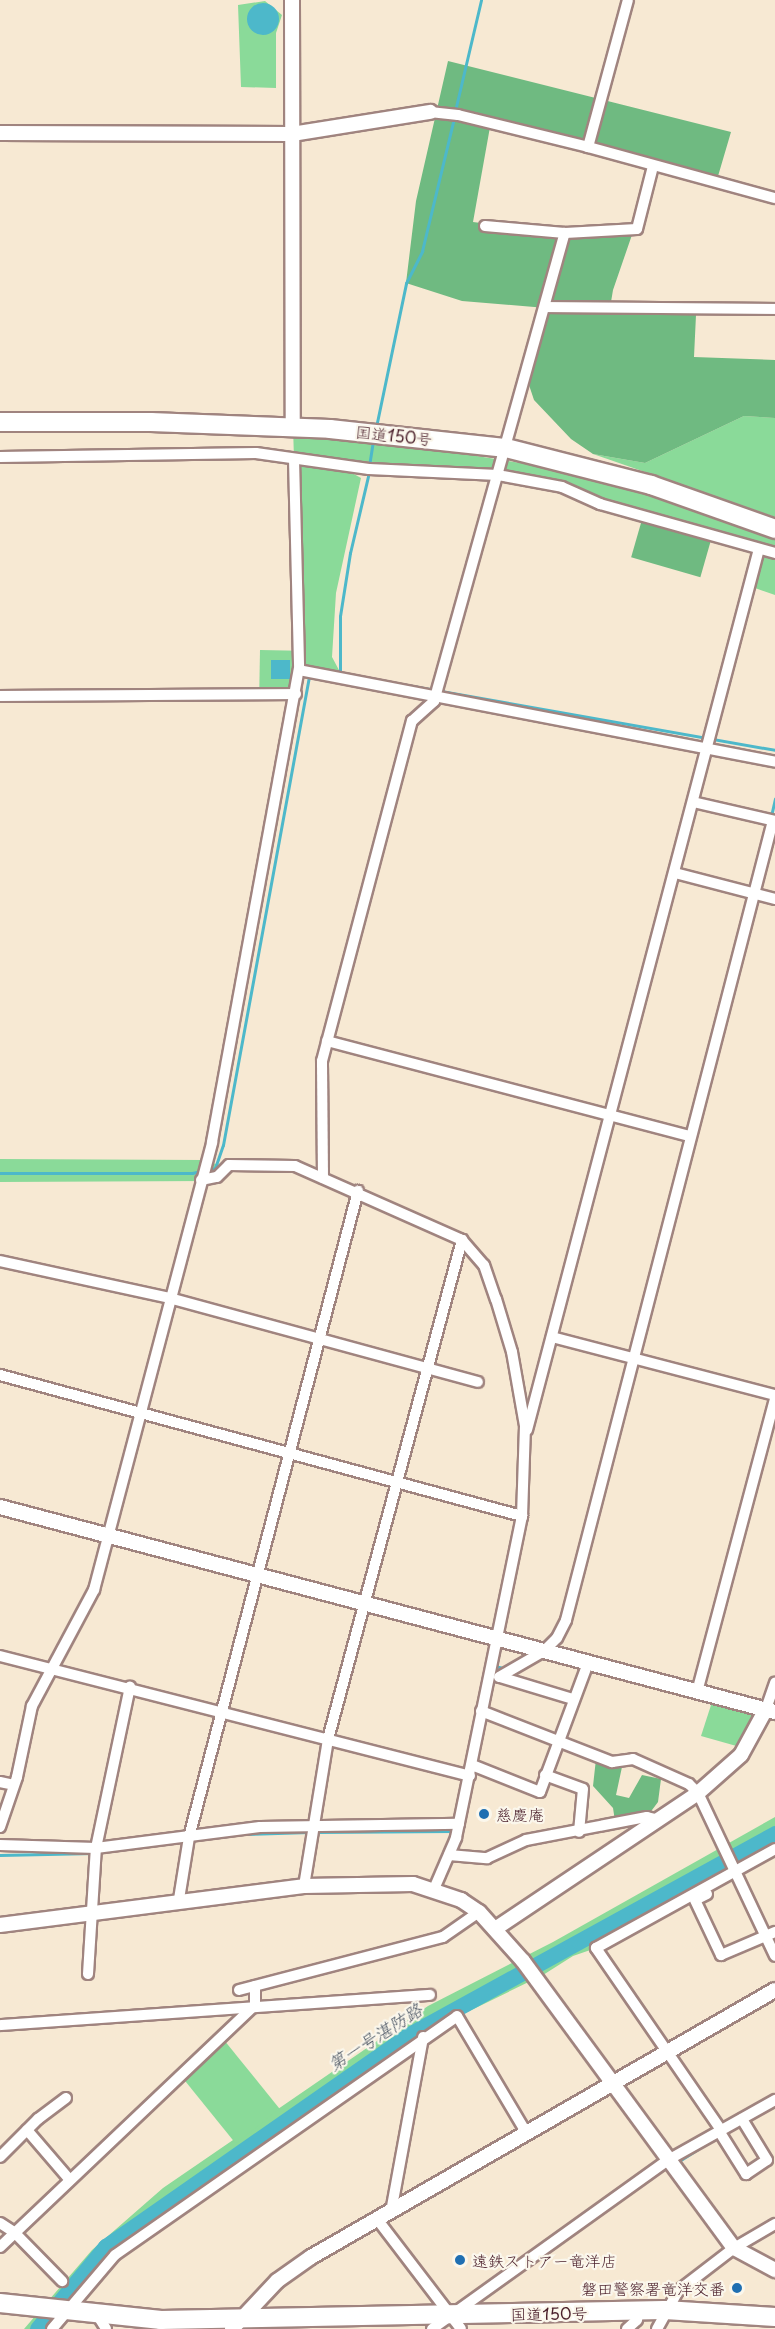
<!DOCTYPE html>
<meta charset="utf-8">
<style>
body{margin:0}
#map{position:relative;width:775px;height:2329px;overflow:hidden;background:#f7e9d3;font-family:"Playpen Sans","Klee One",sans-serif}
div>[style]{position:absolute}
.green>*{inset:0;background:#8ada99;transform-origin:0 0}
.forest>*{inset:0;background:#6fba81;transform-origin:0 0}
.water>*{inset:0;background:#4db8ca;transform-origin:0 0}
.round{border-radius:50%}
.stream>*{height:3px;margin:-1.5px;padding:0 1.5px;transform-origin:1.5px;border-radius:1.5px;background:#4db8ca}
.river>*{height:16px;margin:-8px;padding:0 8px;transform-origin:8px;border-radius:8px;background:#4db8ca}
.roads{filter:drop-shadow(2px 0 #a0847f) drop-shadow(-2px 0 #a0847f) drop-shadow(0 2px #a0847f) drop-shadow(0 -2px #a0847f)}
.street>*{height:10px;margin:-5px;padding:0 5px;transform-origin:5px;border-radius:5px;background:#fff}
.secondary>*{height:14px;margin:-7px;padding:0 7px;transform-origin:7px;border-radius:7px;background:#fff}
.highway>*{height:18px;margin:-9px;padding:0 9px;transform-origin:9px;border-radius:9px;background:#fff}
.dots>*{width:16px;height:16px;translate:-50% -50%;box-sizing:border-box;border:3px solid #fbf7ec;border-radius:50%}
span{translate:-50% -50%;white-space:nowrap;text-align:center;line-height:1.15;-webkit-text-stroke:4.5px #fbf7ec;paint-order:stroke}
.street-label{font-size:16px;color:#4a1f2b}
.poi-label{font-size:16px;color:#4a1f2b}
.left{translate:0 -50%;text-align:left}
.right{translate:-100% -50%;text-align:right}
.water-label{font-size:18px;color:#4b5563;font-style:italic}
</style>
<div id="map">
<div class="green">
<div style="clip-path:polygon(265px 1px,282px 15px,276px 33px,276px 88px,241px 87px,238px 5px)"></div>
<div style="clip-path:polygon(744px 416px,775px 418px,775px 517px,593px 454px,645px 463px)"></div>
<div style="clip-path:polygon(293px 427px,571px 471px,649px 492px,775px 535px,775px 595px,755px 588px,766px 546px,643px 516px,562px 487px,498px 475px,352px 473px,361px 478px,336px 593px,332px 657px,340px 672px,302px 667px,299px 465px,335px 469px,294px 459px)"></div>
<div style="left:260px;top:650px;width:39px;height:44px;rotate:1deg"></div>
<div style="clip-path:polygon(0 1159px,203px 1160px,226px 1167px,207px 1181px,0 1182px)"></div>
<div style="clip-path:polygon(712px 1702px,756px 1713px,740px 1747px,701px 1736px)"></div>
<div style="clip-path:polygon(775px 1817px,775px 1849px,599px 1947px,573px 1956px,543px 1975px,451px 2020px,106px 2266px,52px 2329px,24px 2329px,92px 2250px,163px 2188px,428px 2006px,553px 1942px)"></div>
<div style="left:224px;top:2040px;width:88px;height:56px;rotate:51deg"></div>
</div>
<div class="forest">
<div style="clip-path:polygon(448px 61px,731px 132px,716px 183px,490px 127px,473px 222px,553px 232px,634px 229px,613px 290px,610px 308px,696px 315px,694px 357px,775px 360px,775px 418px,744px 416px,645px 463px,593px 454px,571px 439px,534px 400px,529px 385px,546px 308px,462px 301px,406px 283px,416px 201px)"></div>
<div style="left:643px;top:516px;width:72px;height:43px;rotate:16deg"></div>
<div style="clip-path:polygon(596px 1759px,622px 1767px,616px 1795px,629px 1798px,642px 1775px,661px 1779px,658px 1802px,649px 1814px,615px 1821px,613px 1808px,593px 1786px)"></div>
</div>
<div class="water">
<div class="round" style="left:247px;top:3px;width:32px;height:32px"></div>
<div style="left:271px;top:660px;width:19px;height:19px"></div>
</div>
<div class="stream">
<div style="left:455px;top:111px;width:114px;rotate:-76.8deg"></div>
<div style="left:376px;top:427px;width:147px;rotate:-78.2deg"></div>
<div style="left:406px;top:283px;width:36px;rotate:-63deg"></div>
<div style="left:422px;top:251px;width:137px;rotate:-76.5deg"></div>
<div style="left:369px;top:466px;width:26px;rotate:-81deg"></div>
<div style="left:316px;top:669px;width:466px;rotate:10deg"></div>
<div style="left:340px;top:672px;width:56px;rotate:-90deg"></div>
<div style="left:340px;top:616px;width:64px;rotate:-81deg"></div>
<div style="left:350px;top:553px;width:83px;rotate:-76.8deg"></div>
<div style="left:771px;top:816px;width:18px;rotate:-77deg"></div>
<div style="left:0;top:1173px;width:192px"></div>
<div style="left:192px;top:1173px;width:24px;rotate:-12deg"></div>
<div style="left:215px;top:1168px;width:24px;rotate:-71deg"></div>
<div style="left:223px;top:1145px;width:477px;rotate:-79.6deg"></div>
<div style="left:585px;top:1527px;width:59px;rotate:-75.3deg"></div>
<div style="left:481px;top:1691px;width:27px;rotate:-80deg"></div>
<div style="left:486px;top:1664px;width:23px;rotate:13deg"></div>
<div style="left:315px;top:1832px;width:136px;rotate:-0.4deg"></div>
<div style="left:451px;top:1831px;width:4px;rotate:-63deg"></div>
<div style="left:244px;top:1834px;width:65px;rotate:-1.8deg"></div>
<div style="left:0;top:1855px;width:94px;rotate:-1.2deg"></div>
<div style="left:679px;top:2161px;width:22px;rotate:-32deg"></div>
</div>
<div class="river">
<div style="left:38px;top:2329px;width:107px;rotate:-50.3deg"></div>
<div style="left:106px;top:2247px;width:368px;rotate:-34.9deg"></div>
<div style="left:408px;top:2036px;width:419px;rotate:-28.8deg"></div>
</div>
<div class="roads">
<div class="street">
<div style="left:430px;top:112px;width:28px;rotate:6deg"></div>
<div style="left:458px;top:115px;width:134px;rotate:13.8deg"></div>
<div style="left:588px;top:147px;width:194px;rotate:15.3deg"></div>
<div style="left:588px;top:147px;width:152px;rotate:-74.8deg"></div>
<div style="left:485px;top:226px;width:80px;rotate:5deg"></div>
<div style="left:565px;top:233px;width:72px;rotate:-3.2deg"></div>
<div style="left:637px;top:229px;width:65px;rotate:-75.7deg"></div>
<div style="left:546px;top:307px;width:229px;rotate:0.5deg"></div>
<div style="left:0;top:457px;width:256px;rotate:-0.9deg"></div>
<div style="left:256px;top:453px;width:114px;rotate:8.1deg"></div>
<div style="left:369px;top:469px;width:129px;rotate:2.7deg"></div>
<div style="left:498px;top:475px;width:65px;rotate:10.6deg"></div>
<div style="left:562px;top:487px;width:42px;rotate:24.1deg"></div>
<div style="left:600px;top:504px;width:182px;rotate:15.6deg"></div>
<div style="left:294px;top:459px;width:211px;rotate:88.6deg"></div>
<div style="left:0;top:696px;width:296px;rotate:-0.4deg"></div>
<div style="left:693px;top:802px;width:84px;rotate:13deg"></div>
<div style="left:675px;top:873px;width:103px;rotate:14.6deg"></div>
<div style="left:327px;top:1041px;width:375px;rotate:14.7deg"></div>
<div style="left:323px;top:1178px;width:117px;rotate:-90.5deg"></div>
<div style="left:322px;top:1061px;width:352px;rotate:-75.2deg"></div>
<div style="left:412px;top:721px;width:30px;rotate:-42deg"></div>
<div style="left:434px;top:701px;width:486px;rotate:-74.4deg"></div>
<div style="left:201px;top:1180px;width:16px;rotate:-11deg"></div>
<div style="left:217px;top:1177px;width:17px;rotate:-45deg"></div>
<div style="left:229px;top:1165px;width:66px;rotate:0.9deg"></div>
<div style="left:295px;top:1166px;width:183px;rotate:23.9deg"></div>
<div style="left:462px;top:1240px;width:33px;rotate:49deg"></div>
<div style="left:484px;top:1265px;width:36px;rotate:71deg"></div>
<div style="left:496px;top:1299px;width:55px;rotate:73.2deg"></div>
<div style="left:512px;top:1352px;width:75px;rotate:80deg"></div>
<div style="left:525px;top:1426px;width:90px;rotate:91.9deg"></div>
<div style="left:522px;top:1516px;width:329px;rotate:101.6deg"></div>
<div style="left:456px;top:1838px;width:56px;rotate:113.3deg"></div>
<div style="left:0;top:1261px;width:173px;rotate:12.3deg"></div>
<div style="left:169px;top:1298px;width:320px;rotate:15.2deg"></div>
<div style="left:552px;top:1337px;width:230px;rotate:14.6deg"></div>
<div style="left:0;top:1375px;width:541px;rotate:15.12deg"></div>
<div style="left:527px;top:1430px;width:911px;rotate:-75.25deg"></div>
<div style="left:0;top:1656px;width:485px;rotate:14.3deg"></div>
<div style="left:499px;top:1677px;width:52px;rotate:-30deg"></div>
<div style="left:544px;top:1651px;width:18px;rotate:-45deg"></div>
<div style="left:557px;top:1638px;width:20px;rotate:-63deg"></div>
<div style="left:566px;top:1620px;width:825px;rotate:-75.48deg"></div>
<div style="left:500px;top:1677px;width:76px;rotate:16.8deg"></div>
<div style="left:697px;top:1692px;width:303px;rotate:-75.1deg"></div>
<div style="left:766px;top:1709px;width:28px;rotate:-71deg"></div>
<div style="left:481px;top:1711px;width:141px;rotate:21.3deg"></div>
<div style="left:612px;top:1762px;width:21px;rotate:-8deg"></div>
<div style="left:633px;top:1759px;width:61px;rotate:24.1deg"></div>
<div style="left:689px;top:1784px;width:13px;rotate:45deg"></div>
<div style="left:698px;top:1793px;width:180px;rotate:64.7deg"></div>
<div style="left:472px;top:1765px;width:73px;rotate:21.7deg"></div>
<div style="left:540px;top:1792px;width:138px;rotate:-69.6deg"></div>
<div style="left:545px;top:1775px;width:40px;rotate:20.2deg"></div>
<div style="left:583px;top:1789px;width:43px;rotate:95.3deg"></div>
<div style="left:0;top:1782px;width:14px;rotate:12deg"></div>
<div style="left:0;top:1827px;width:53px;rotate:-71.2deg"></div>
<div style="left:17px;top:1777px;width:73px;rotate:-78.1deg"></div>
<div style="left:32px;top:1706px;width:132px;rotate:-61.9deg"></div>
<div style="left:94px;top:1590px;width:463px;rotate:-75.2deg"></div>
<div style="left:212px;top:1142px;width:480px;rotate:-79.6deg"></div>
<div style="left:299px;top:670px;width:485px;rotate:10.9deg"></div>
<div style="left:0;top:1845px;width:96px;rotate:1.8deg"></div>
<div style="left:96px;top:1848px;width:165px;rotate:-7.3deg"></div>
<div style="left:260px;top:1827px;width:199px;rotate:-0.9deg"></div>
<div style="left:449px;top:1855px;width:38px;rotate:5deg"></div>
<div style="left:487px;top:1858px;width:43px;rotate:-24.8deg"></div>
<div style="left:526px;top:1840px;width:123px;rotate:-10.8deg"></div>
<div style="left:647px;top:1817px;width:12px;rotate:14deg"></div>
<div style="left:304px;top:1886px;width:149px;rotate:-80.7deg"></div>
<div style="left:328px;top:1739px;width:517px;rotate:-74.97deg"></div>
<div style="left:707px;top:1894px;width:13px;rotate:153deg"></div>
<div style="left:695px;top:1900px;width:61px;rotate:64.7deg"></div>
<div style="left:721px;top:1955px;width:59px;rotate:-23.1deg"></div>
<div style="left:179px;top:1899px;width:63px;rotate:-80.8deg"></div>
<div style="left:189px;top:1837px;width:668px;rotate:-75.34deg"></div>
<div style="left:88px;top:1974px;width:126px;rotate:-86.4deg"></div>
<div style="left:96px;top:1848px;width:165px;rotate:-78.1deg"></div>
<div style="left:239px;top:1990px;width:211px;rotate:-14.6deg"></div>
<div style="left:443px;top:1937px;width:44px;rotate:-34.8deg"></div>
<div style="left:0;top:2025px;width:431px;rotate:-4deg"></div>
<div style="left:27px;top:2130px;width:65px;rotate:49.4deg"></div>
<div style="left:721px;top:2130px;width:221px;rotate:-124.5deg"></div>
<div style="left:596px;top:1948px;width:205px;rotate:-28.9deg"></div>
<div style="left:719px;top:2131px;width:51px;rotate:57.9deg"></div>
<div style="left:746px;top:2174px;width:25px;rotate:-34deg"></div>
<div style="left:767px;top:2160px;width:48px;rotate:-121.4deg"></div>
<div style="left:0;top:2157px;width:54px;rotate:-45deg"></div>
<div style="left:38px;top:2119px;width:35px;rotate:-37deg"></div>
<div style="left:391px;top:2212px;width:178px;rotate:-79.6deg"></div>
<div style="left:377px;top:2219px;width:138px;rotate:52.6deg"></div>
<div style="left:0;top:2223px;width:17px;rotate:33deg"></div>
<div style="left:14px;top:2232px;width:69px;rotate:45.6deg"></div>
<div style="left:0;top:2247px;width:352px;rotate:-43.5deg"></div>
<div style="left:255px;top:2005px;width:19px;rotate:-90deg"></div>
<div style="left:98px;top:2316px;width:15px;rotate:58deg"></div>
<div style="left:52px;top:2329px;width:97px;rotate:-49.6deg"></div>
<div style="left:115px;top:2255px;width:417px;rotate:-34.9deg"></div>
<div style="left:457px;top:2016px;width:137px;rotate:59.3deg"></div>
<div style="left:432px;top:2329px;width:290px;rotate:-35.6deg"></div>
<div style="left:668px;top:2160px;width:123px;rotate:-29.3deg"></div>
<div style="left:627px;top:2329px;width:13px;rotate:-42deg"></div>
<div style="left:637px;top:2320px;width:9px;rotate:-77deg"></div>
<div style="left:657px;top:2329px;width:43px;rotate:-61.1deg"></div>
<div style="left:678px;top:2291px;width:71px;rotate:-37.5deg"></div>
<div style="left:734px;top:2248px;width:48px;rotate:-30.3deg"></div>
</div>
<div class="secondary">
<div style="left:292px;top:0;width:427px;rotate:89.9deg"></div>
<div style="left:0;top:133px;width:292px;rotate:0.2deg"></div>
<div style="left:292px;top:134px;width:140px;rotate:-9.1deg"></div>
<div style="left:0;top:1507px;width:802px;rotate:14.82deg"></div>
<div style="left:0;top:1925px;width:306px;rotate:-7.3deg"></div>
<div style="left:304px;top:1886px;width:109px;rotate:-1.1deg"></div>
<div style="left:413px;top:1884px;width:51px;rotate:18.4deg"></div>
<div style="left:461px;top:1900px;width:22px;rotate:34deg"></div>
<div style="left:479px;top:1912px;width:66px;rotate:48.1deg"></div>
<div style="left:523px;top:1961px;width:356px;rotate:53.7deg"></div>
<div style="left:734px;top:2248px;width:47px;rotate:28.2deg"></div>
<div style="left:495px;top:1929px;width:244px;rotate:-33.8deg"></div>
<div style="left:698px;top:1793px;width:57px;rotate:-41.5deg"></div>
<div style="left:741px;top:1755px;width:52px;rotate:-61.5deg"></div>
<div style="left:232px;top:2329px;width:66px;rotate:-46.8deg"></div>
<div style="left:277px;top:2281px;width:42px;rotate:-35.2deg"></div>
<div style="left:311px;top:2257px;width:535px;rotate:-29.92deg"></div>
</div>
<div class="highway">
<div style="left:0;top:422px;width:151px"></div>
<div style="left:151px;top:422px;width:179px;rotate:2.2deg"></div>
<div style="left:330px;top:429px;width:177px;rotate:6.2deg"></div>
<div style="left:506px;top:448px;width:150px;rotate:14.3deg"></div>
<div style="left:651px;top:485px;width:132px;rotate:19.5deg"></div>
<div style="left:0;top:2303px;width:162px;rotate:6deg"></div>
<div style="left:161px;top:2320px;width:504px;rotate:-1.14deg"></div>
<div style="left:665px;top:2310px;width:110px;rotate:3.6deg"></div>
</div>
</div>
<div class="dots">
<div style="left:484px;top:1814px;background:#1f6fb2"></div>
<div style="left:460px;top:2260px;background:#1f6fb2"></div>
<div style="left:737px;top:2288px;background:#1f6fb2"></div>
</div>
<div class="street-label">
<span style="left:394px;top:435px;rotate:6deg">国道150号</span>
<span style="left:549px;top:2313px;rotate:-1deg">国道150号</span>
</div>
<div class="poi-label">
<span class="left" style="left:496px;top:1814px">慈慶庵</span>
<span class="left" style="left:472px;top:2260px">遠鉄ストアー竜洋店</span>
<span class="right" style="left:725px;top:2288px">磐田警察署竜洋交番</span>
</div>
<div class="water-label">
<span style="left:375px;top:2037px;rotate:-33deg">第一号湛防路</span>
</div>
</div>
